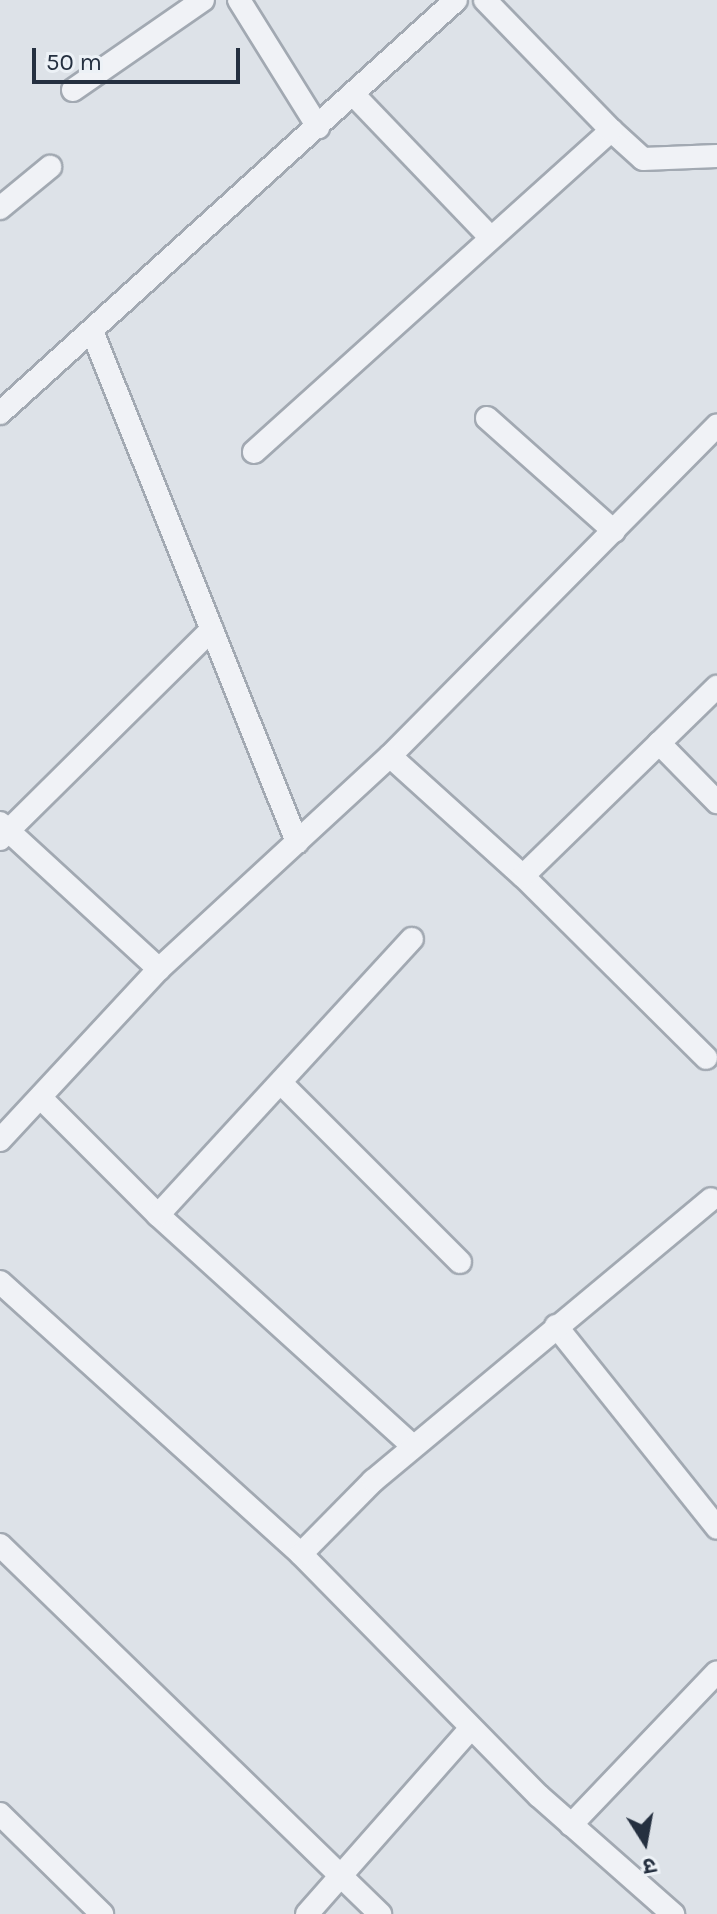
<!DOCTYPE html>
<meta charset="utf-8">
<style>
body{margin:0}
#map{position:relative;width:717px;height:1914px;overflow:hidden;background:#dde2e8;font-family:Karla,"Noto Sans Devanagari",sans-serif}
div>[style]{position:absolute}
.roads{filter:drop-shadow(2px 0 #a2a9b2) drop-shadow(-2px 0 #a2a9b2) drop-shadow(0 2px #a2a9b2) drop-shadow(0 -2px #a2a9b2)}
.minor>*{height:22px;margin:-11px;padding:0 11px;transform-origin:11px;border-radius:11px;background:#f0f2f6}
span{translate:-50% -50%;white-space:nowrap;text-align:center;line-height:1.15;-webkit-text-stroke:7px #ecf1f6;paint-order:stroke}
.north{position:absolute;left:605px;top:1802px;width:80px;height:80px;-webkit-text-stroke:6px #ecf1f6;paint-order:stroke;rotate:169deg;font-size:22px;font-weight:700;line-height:32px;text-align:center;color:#253040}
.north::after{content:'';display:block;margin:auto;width:28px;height:36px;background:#253040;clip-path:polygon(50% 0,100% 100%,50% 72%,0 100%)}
.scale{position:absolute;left:32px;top:48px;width:208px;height:36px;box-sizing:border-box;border:4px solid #253040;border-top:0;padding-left:10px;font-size:24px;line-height:28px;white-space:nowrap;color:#253040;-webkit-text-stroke:6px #ecf1f6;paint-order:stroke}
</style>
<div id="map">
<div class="roads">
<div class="minor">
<div style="left:239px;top:0;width:150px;rotate:58.1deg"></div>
<div style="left:73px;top:90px;width:158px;rotate:-34.7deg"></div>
<div style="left:353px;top:94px;width:199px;rotate:46.2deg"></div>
<div style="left:611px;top:130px;width:43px;rotate:42.2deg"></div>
<div style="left:643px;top:159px;width:74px;rotate:-2.3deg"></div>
<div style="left:0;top:208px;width:65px;rotate:-39.4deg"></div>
<div style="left:92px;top:331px;width:551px;rotate:68.14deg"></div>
<div style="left:0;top:413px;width:615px;rotate:-42.17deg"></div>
<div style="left:487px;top:418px;width:170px;rotate:41.7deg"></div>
<div style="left:254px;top:452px;width:481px;rotate:-42deg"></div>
<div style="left:611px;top:130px;width:181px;rotate:-134.1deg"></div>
<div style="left:659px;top:743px;width:83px;rotate:45.5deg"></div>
<div style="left:390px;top:756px;width:465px;rotate:-45.3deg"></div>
<div style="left:0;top:823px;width:216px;rotate:42.6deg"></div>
<div style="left:0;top:839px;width:298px;rotate:-44.7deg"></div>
<div style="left:523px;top:876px;width:258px;rotate:44.8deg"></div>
<div style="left:281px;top:1083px;width:253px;rotate:45deg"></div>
<div style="left:41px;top:1098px;width:165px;rotate:45deg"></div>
<div style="left:158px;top:1215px;width:344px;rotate:42.2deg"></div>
<div style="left:0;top:1140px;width:233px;rotate:-47.1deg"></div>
<div style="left:159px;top:969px;width:314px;rotate:-42.7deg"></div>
<div style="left:390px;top:756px;width:179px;rotate:42.1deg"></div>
<div style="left:523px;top:876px;width:271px;rotate:-44.3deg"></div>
<div style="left:158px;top:1215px;width:375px;rotate:-47.4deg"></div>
<div style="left:0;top:1282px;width:406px;rotate:42.1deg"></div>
<div style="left:301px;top:1554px;width:339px;rotate:45.5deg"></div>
<div style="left:539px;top:1796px;width:179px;rotate:41.4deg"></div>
<div style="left:556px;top:1326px;width:258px;rotate:51.4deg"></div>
<div style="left:0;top:1545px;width:530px;rotate:44.16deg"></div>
<div style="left:301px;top:1554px;width:103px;rotate:-45.4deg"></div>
<div style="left:373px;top:1481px;width:440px;rotate:-39.8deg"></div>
<div style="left:0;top:1814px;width:143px;rotate:44.4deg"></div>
<div style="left:571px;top:1825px;width:211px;rotate:-46.3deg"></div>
<div style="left:307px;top:1914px;width:247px;rotate:-48.6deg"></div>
</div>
</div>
<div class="north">उ</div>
<div class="scale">50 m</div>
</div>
